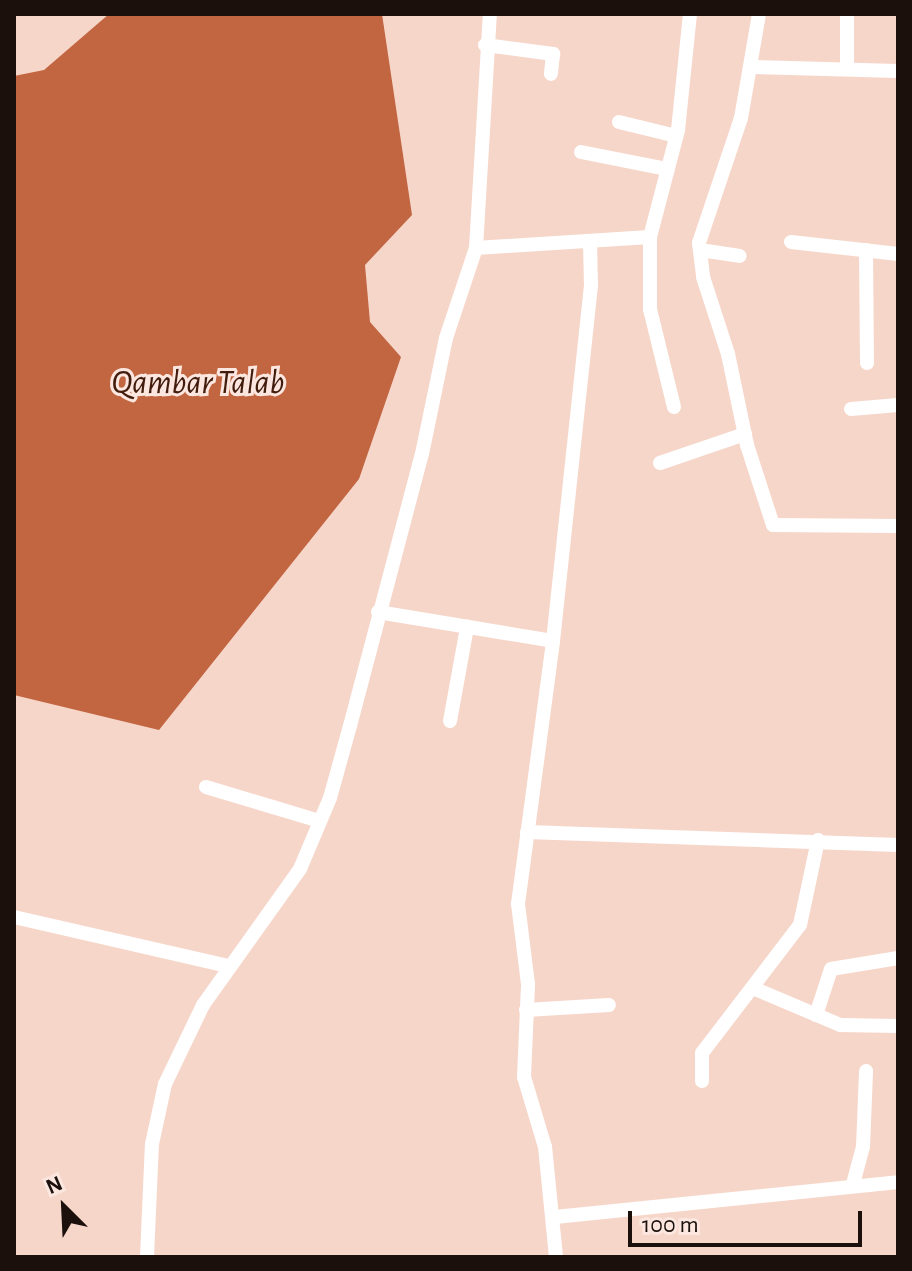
<!DOCTYPE html>
<style>
body{margin:0}
#map{position:relative;width:912px;height:1271px;overflow:hidden;background:#f7d6ca;font-family:"Alegreya Sans",sans-serif}
div>[style]{position:absolute}
.water>*{inset:0;background:#c26541}
.street>*{height:14px;margin:-7px;padding:0 7px;transform-origin:7px;border-radius:7px;background:#fff}
span{translate:-50% -50%;white-space:nowrap;text-align:center;line-height:1.15;-webkit-text-stroke:6px #fbe7df;paint-order:stroke}
.water-label{font-size:34px;color:#421d0e;font-style:italic}
.frame{position:absolute;inset:0;border:16px solid #1b100c;pointer-events:none}
.north{position:absolute;left:24px;top:1167px;width:80px;height:80px;-webkit-text-stroke:6px #fbe7df;paint-order:stroke;rotate:336deg;font-size:22px;font-weight:700;line-height:32px;text-align:center;color:#1b100c}
.north::after{content:'';display:block;margin:auto;width:28px;height:36px;background:#1b100c;clip-path:polygon(50% 0,100% 100%,50% 72%,0 100%)}
.scale{position:absolute;left:628px;top:1211px;width:234px;height:36px;box-sizing:border-box;border:4px solid #1b100c;border-top:0;padding-left:10px;font-size:24px;line-height:28px;white-space:nowrap;color:#1b100c;-webkit-text-stroke:6px #fbe7df;paint-order:stroke}
</style>
<div id="map">
<div class="water">
<div style="clip-path:polygon(109px 14px,382px 14px,412px 215px,365px 265px,370px 322px,401px 357px,359px 479px,159px 730px,14px 695px,14px 76px,44px 70px)"></div>
</div>
<div class="street">
<div style="left:759px;top:14px;width:106px;rotate:99.8deg"></div>
<div style="left:741px;top:118px;width:132px;rotate:108.6deg"></div>
<div style="left:699px;top:243px;width:34px;rotate:83deg"></div>
<div style="left:703px;top:277px;width:81px;rotate:72deg"></div>
<div style="left:728px;top:354px;width:93px;rotate:78.2deg"></div>
<div style="left:747px;top:445px;width:84px;rotate:72deg"></div>
<div style="left:773px;top:525px;width:125px;rotate:0.5deg"></div>
<div style="left:847px;top:14px;width:55px;rotate:90deg"></div>
<div style="left:485px;top:45px;width:69px;rotate:7.5deg"></div>
<div style="left:553px;top:54px;width:20px;rotate:96deg"></div>
<div style="left:751px;top:67px;width:147px;rotate:1.6deg"></div>
<div style="left:619px;top:122px;width:59px;rotate:13.8deg"></div>
<div style="left:581px;top:152px;width:88px;rotate:11.2deg"></div>
<div style="left:791px;top:242px;width:108px;rotate:6.4deg"></div>
<div style="left:476px;top:248px;width:174px;rotate:-3.6deg"></div>
<div style="left:700px;top:250px;width:40px;rotate:8.5deg"></div>
<div style="left:866px;top:250px;width:113px;rotate:89.5deg"></div>
<div style="left:674px;top:407px;width:101px;rotate:-103.8deg"></div>
<div style="left:650px;top:309px;width:72px;rotate:-90deg"></div>
<div style="left:650px;top:237px;width:111px;rotate:-75.3deg"></div>
<div style="left:678px;top:130px;width:117px;rotate:-84.1deg"></div>
<div style="left:851px;top:409px;width:47px;rotate:-4.9deg"></div>
<div style="left:660px;top:463px;width:90px;rotate:-18.8deg"></div>
<div style="left:378px;top:612px;width:177px;rotate:9.4deg"></div>
<div style="left:450px;top:721px;width:96px;rotate:-79.7deg"></div>
<div style="left:206px;top:787px;width:118px;rotate:16.7deg"></div>
<div style="left:527px;top:832px;width:371px;rotate:2deg"></div>
<div style="left:14px;top:917px;width:220px;rotate:12.9deg"></div>
<div style="left:753px;top:988px;width:95px;rotate:23deg"></div>
<div style="left:840px;top:1025px;width:58px;rotate:1deg"></div>
<div style="left:526px;top:1010px;width:83px;rotate:-3.4deg"></div>
<div style="left:816px;top:1015px;width:48px;rotate:-71.9deg"></div>
<div style="left:831px;top:969px;width:68px;rotate:-9.3deg"></div>
<div style="left:702px;top:1081px;width:28px;rotate:-90deg"></div>
<div style="left:702px;top:1053px;width:161px;rotate:-52.6deg"></div>
<div style="left:800px;top:925px;width:87px;rotate:-78deg"></div>
<div style="left:853px;top:1184px;width:38px;rotate:-75deg"></div>
<div style="left:863px;top:1147px;width:76px;rotate:-87.7deg"></div>
<div style="left:555px;top:1217px;width:345px;rotate:-5.8deg"></div>
<div style="left:147px;top:1257px;width:113px;rotate:-87.5deg"></div>
<div style="left:152px;top:1144px;width:61px;rotate:-77.8deg"></div>
<div style="left:165px;top:1084px;width:88px;rotate:-64.3deg"></div>
<div style="left:203px;top:1005px;width:167px;rotate:-54.5deg"></div>
<div style="left:300px;top:869px;width:77px;rotate:-67.1deg"></div>
<div style="left:330px;top:798px;width:75px;rotate:-74.5deg"></div>
<div style="left:350px;top:726px;width:281px;rotate:-75.2deg"></div>
<div style="left:422px;top:454px;width:118px;rotate:-78.3deg"></div>
<div style="left:446px;top:338px;width:95px;rotate:-71.6deg"></div>
<div style="left:476px;top:248px;width:234px;rotate:-86.6deg"></div>
<div style="left:556px;top:1257px;width:111px;rotate:-95.7deg"></div>
<div style="left:545px;top:1147px;width:73px;rotate:-106.7deg"></div>
<div style="left:524px;top:1077px;width:93px;rotate:-87.5deg"></div>
<div style="left:528px;top:984px;width:81px;rotate:-97.1deg"></div>
<div style="left:518px;top:904px;width:265px;rotate:-82.4deg"></div>
<div style="left:553px;top:641px;width:357px;rotate:-83.9deg"></div>
<div style="left:591px;top:286px;width:45px;rotate:-91.3deg"></div>
</div>
<div class="water-label">
<span style="left:198px;top:384px">Qambar Talab</span>
</div>
<div class="frame"></div>
<div class="north">N</div>
<div class="scale">100 m</div>
</div>
